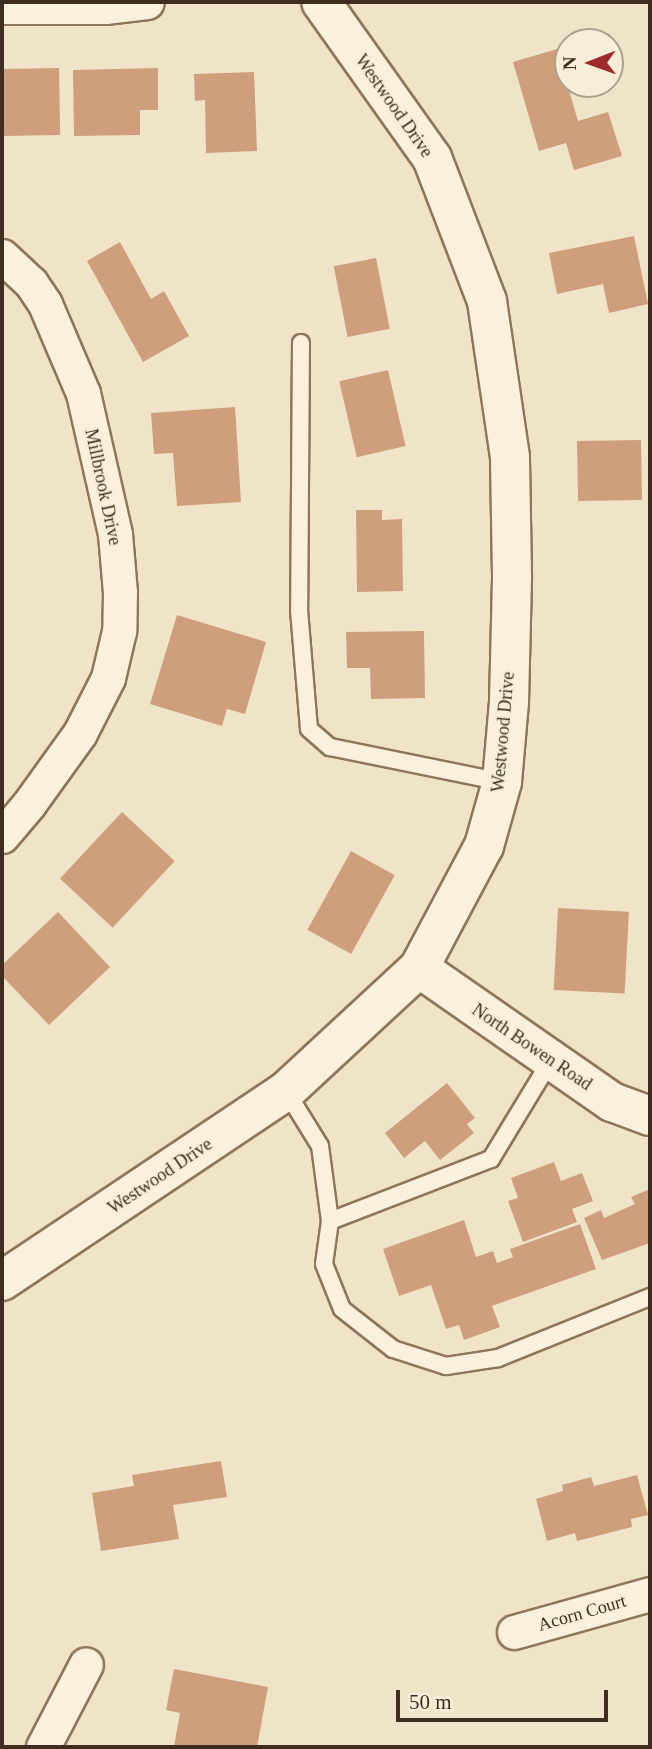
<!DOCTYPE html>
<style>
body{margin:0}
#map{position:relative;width:652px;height:1749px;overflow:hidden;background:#f0e4c8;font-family:"Times New Roman",serif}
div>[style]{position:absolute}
.building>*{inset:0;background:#cf9f7d;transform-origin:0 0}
.roads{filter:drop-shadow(2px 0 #8d765c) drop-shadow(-2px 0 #8d765c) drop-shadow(0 2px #8d765c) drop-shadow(0 -2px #8d765c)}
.lane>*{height:16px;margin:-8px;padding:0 8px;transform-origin:8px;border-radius:8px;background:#faf1dc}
.street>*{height:33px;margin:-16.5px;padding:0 16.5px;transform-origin:16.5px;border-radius:16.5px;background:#faf1dc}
.secondary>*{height:38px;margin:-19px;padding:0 19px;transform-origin:19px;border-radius:19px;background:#faf1dc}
span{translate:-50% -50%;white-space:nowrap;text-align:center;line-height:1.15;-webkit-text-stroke:5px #f7eed8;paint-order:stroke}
.street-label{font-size:18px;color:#3d2e20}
.frame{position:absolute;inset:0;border:4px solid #3d2e20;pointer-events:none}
.north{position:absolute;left:554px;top:28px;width:70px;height:70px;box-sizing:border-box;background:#f7eed8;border:2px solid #ada18e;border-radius:50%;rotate:269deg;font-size:19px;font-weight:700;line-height:28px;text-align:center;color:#3d2e20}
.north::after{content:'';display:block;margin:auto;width:24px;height:32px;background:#9e2a2b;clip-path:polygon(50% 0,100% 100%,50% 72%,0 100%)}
.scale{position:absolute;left:396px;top:1690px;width:212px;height:32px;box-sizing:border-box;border:4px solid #3d2e20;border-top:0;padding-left:9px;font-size:21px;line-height:24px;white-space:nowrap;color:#3d2e20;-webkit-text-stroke:5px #f7eed8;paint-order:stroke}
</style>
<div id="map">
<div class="building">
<div style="clip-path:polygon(557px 49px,578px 121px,608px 112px,622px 156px,574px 170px,566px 143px,539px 151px,513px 62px)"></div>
<div style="left:59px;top:68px;width:67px;height:57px;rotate:89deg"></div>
<div style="clip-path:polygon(158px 68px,158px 110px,140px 110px,140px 135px,74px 136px,73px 70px)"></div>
<div style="clip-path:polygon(254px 72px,257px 151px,206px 153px,205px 100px,195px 101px,194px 74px)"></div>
<div style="clip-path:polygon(634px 236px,648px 304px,609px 313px,603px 284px,557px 294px,549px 253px)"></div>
<div style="clip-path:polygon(120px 242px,151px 299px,164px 291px,189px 336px,143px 362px,87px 261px)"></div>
<div style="left:376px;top:258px;width:72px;height:43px;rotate:79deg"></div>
<div style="left:388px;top:370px;width:78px;height:50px;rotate:77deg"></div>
<div style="clip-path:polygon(235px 407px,241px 502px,177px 506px,173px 453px,154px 454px,151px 413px)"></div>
<div style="left:641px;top:440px;width:60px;height:64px;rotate:89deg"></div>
<div style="clip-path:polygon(356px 510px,382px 510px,382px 520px,402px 519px,403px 591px,357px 592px)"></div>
<div style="clip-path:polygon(177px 615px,266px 642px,245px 714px,227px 709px,222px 726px,150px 704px)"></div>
<div style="clip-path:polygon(424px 631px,425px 698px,371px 699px,370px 668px,347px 668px,346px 632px)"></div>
<div style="left:122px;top:812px;width:72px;height:91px;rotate:43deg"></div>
<div style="left:351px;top:851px;width:50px;height:90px;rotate:29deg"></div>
<div style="left:558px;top:908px;width:71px;height:82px;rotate:3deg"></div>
<div style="clip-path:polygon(58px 912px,110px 967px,49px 1025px,2px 976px,2px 965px)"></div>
<div style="clip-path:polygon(447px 1083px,475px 1118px,467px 1124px,474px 1133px,440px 1160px,425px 1141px,404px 1158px,385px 1133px)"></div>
<div style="clip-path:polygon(554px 1162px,561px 1181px,582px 1173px,593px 1201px,572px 1209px,577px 1222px,523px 1242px,508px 1201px,518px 1198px,511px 1178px)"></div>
<div style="clip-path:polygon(650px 1189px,650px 1243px,602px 1260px,584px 1218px,601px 1210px,604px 1218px,635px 1204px,631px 1197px)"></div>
<div style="clip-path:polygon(464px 1220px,476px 1257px,493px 1251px,497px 1263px,513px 1257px,510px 1249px,580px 1224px,596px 1269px,492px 1306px,500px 1327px,464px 1340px,459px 1325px,446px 1329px,431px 1285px,399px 1296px,383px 1249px)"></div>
<div style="clip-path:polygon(221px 1461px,227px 1497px,173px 1505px,179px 1539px,101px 1551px,92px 1493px,134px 1486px,132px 1475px)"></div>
<div style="clip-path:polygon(637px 1475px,648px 1515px,631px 1519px,632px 1527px,577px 1541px,575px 1533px,547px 1541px,536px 1499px,563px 1491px,562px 1485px,591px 1477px,594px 1486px)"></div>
<div style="clip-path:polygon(174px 1669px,268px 1687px,257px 1747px,174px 1747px,180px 1713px,166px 1710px)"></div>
</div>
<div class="roads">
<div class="lane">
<div style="left:301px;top:343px;width:267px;rotate:90.4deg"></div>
<div style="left:299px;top:610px;width:119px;rotate:85.2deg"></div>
<div style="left:309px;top:729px;width:28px;rotate:41deg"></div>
<div style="left:330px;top:747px;width:176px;rotate:11.5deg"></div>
<div style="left:286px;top:1091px;width:65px;rotate:58.3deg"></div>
<div style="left:320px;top:1146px;width:76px;rotate:82.4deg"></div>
<div style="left:330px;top:1221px;width:173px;rotate:-21.1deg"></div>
<div style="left:491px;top:1159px;width:116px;rotate:-58.8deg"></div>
<div style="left:330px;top:1221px;width:43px;rotate:97.9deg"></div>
<div style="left:324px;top:1264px;width:48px;rotate:68.2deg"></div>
<div style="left:342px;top:1309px;width:65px;rotate:38.1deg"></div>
<div style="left:393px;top:1349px;width:56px;rotate:17.8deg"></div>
<div style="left:446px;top:1366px;width:53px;rotate:-8.7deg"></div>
<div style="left:498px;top:1358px;width:164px;rotate:-21.9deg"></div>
</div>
<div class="street">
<div style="left:2px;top:7px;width:103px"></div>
<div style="left:105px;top:7px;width:42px;rotate:-6.8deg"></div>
<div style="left:2px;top:256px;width:40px;rotate:43deg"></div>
<div style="left:31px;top:283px;width:25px;rotate:56deg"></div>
<div style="left:45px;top:304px;width:97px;rotate:66.9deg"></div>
<div style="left:83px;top:393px;width:145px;rotate:77.2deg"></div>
<div style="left:115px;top:534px;width:58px;rotate:85.1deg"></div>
<div style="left:120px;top:592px;width:39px;rotate:91deg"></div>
<div style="left:119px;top:631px;width:48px;rotate:103.2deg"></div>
<div style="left:108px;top:678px;width:62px;rotate:117deg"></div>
<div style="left:80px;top:733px;width:87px;rotate:125.7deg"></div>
<div style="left:29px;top:804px;width:42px;rotate:130.2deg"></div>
<div style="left:514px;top:1632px;width:141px;rotate:-15.6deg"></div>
<div style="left:43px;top:1747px;width:93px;rotate:-62.6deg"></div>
</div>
<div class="secondary">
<div style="left:419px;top:968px;width:235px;rotate:34.8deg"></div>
<div style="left:612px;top:1102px;width:40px;rotate:20.2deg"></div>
<div style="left:2px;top:1281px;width:342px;rotate:-33.8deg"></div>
<div style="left:286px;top:1091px;width:181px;rotate:-42.8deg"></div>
<div style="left:419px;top:968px;width:138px;rotate:-62deg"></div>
<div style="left:484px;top:846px;width:66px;rotate:-74.3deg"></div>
<div style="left:502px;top:782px;width:80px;rotate:-85deg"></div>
<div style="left:509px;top:702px;width:127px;rotate:-88.6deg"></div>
<div style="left:512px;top:575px;width:118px;rotate:-91deg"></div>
<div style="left:510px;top:457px;width:158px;rotate:-98.4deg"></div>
<div style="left:487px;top:301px;width:153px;rotate:-111deg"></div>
<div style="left:432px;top:158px;width:191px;rotate:-125.4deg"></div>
</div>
</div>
<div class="street-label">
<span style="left:394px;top:106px;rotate:55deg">Westwood Drive</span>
<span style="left:103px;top:487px;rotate:78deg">Millbrook Drive</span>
<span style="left:503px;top:732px;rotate:-85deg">Westwood Drive</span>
<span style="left:532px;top:1047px;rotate:34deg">North Bowen Road</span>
<span style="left:160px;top:1176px;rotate:-34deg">Westwood Drive</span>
<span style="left:582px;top:1613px;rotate:-16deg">Acorn Court</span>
</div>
<div class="frame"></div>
<div class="north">N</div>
<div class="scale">50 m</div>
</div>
